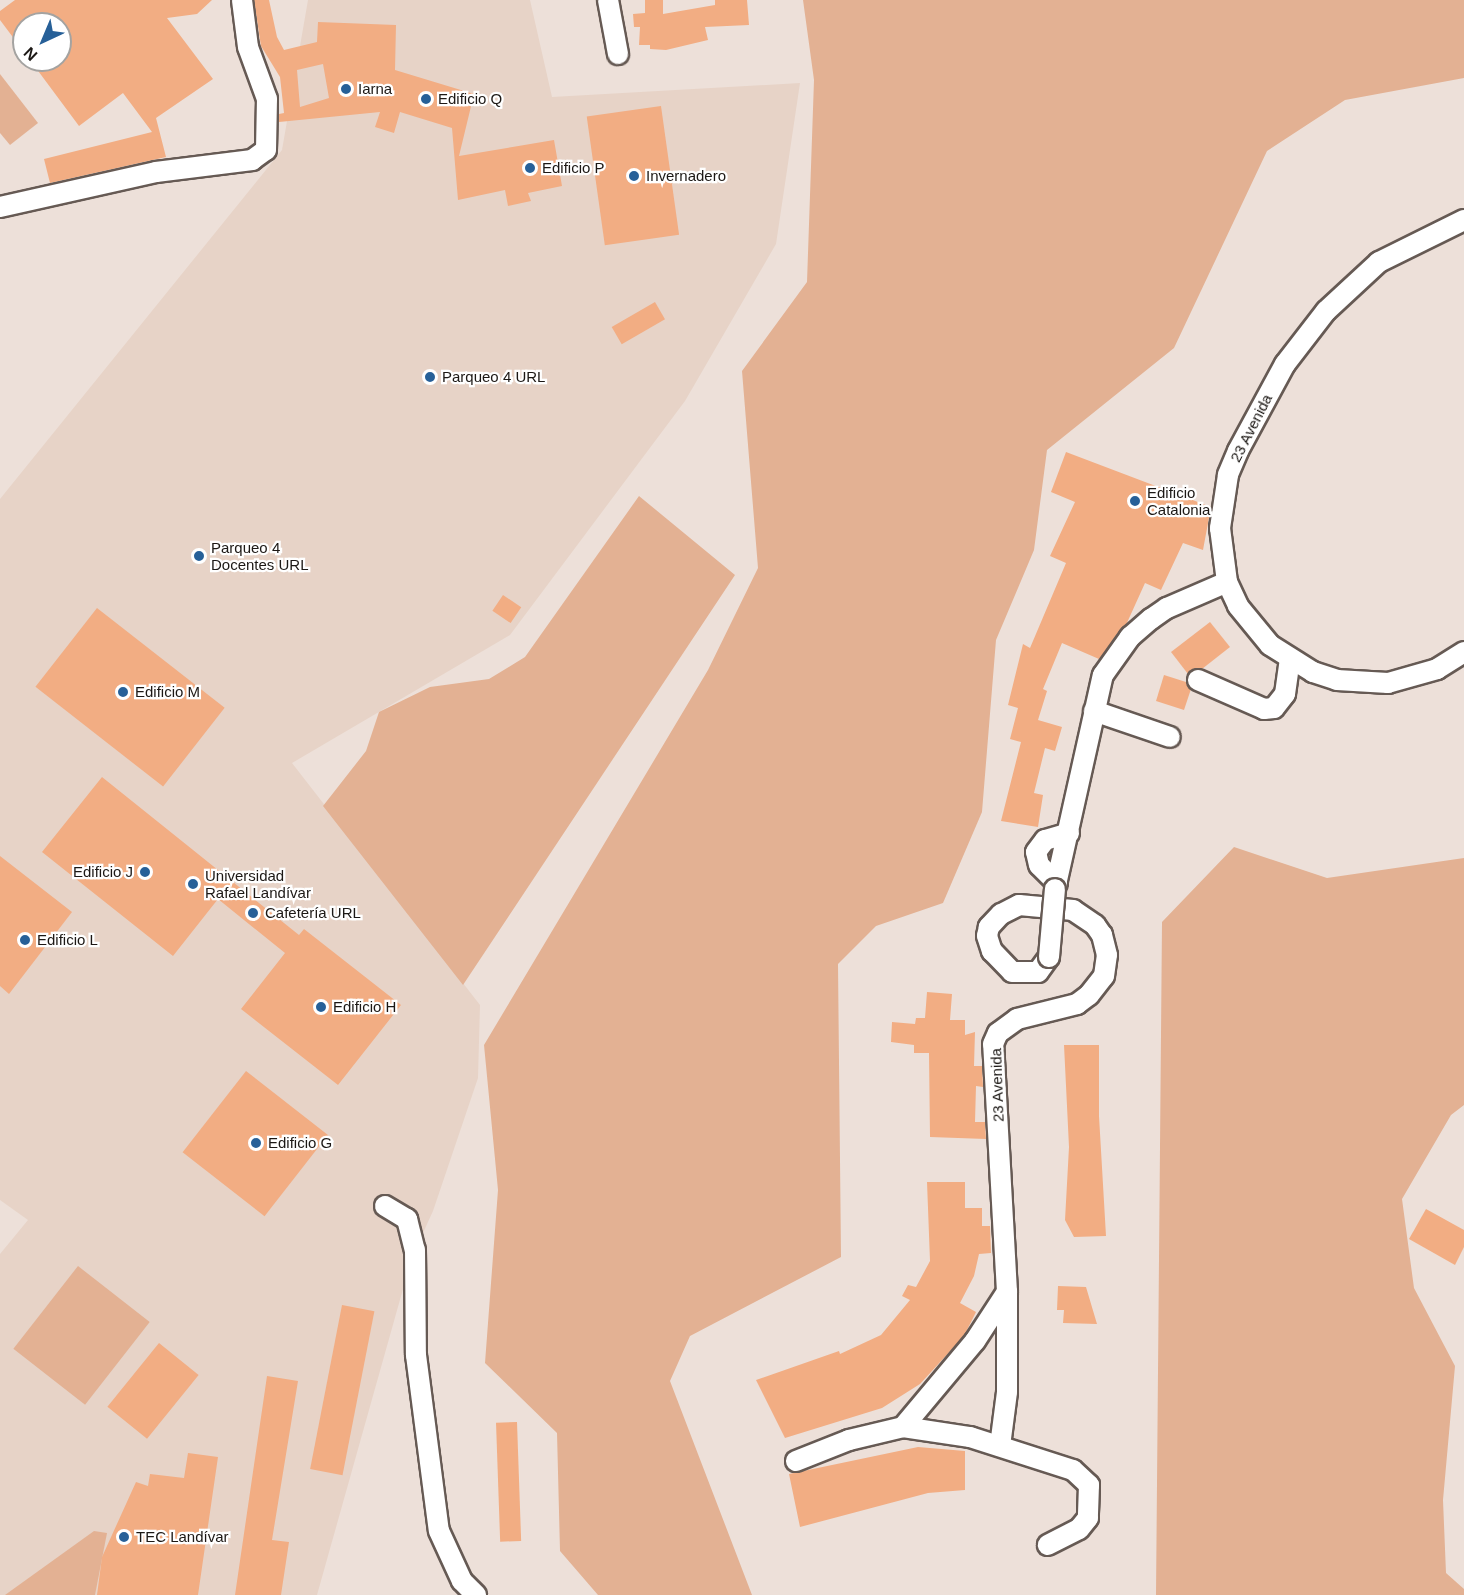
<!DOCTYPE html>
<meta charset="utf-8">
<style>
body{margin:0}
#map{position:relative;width:1464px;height:1595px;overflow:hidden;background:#ede0d9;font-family:Arial,sans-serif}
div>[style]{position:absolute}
.built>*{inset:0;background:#e7d3c7}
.green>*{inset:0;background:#e3b193;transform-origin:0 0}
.building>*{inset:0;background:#f2ad83;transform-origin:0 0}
.roads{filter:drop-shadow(2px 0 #665a54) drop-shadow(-2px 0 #665a54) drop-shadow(0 2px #665a54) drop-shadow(0 -2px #665a54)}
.minor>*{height:20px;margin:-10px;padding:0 10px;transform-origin:10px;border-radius:10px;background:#fff}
.bridges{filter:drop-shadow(2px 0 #665a54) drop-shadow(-2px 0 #665a54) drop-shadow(0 2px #665a54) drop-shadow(0 -2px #665a54)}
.minor-bridge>*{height:20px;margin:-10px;padding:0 10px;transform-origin:10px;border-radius:10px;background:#fff}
.dots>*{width:16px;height:16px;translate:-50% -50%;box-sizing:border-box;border:3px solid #fff;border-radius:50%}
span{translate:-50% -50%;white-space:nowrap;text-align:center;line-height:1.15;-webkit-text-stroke:4.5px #fff;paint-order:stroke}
.poi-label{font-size:15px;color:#1c1815}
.left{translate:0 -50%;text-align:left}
.right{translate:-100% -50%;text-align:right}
.street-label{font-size:15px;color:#1c1815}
.north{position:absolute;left:12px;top:12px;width:60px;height:60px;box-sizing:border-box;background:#fff;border:2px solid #a4a3a1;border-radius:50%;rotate:224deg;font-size:16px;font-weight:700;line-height:24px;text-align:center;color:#1c1815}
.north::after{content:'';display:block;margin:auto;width:21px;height:27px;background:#276098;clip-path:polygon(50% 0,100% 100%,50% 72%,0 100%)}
</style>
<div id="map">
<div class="built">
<div style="clip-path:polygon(308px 0,530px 0,552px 97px,800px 83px,776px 244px,685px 401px,510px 635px,292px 763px,480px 1005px,478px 1078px,433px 1211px,412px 1257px,317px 1595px,0 1595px,0 1254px,28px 1220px,0 1200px,0 499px,282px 150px)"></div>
</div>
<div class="green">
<div style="clip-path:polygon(803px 0,1464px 0,1464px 78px,1345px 100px,1267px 151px,1174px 348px,1047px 450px,1034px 550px,996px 640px,982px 812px,943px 903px,876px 926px,838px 964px,841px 1257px,690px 1336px,670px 1381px,752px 1595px,598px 1595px,560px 1551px,557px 1433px,485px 1363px,498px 1190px,484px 1045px,708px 670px,758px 568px,742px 371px,807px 282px,814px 80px)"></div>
<div style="clip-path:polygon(0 74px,38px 123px,10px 145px,0 133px)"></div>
<div style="clip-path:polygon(639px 496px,735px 575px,463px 985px,323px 806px,366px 751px,379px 712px,430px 687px,489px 679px,525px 657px)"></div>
<div style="clip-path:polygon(1234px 847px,1327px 878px,1464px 858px,1464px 1105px,1451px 1115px,1402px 1199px,1414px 1288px,1455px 1366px,1443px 1500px,1446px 1573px,1464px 1589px,1464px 1595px,1156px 1595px,1162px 922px)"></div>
<div style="left:78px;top:1266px;width:91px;height:105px;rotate:38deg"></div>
<div style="clip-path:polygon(94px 1531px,107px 1533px,95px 1595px,5px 1595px)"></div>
</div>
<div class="building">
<div style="clip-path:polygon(15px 0,212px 0,197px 14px,167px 18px,213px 79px,156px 118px,166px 157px,50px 183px,44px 159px,152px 132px,123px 93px,79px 126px,30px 60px,60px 60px,60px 24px,24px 24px,24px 52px,0 20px,0 11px)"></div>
<div style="clip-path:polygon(evenodd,254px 0,269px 0,277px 37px,284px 50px,317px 42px,318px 22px,396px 25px,395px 70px,474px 94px,459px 156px,554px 140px,562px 186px,528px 193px,531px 201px,508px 206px,505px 190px,458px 200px,452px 128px,400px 112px,394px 133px,375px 127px,380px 112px,279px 122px,279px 114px,284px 113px,280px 77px,261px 46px,254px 0,323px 64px,329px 98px,300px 107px,297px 70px,323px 64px)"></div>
<div style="clip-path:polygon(645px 0,663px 0,663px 14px,715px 5px,715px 0,747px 0,749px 25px,705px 27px,708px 40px,666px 50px,650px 49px,650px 45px,639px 45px,640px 27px,634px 27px,633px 14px,645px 13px)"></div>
<div style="left:661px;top:106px;width:130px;height:75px;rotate:82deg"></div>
<div style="left:655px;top:302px;width:20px;height:50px;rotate:60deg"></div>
<div style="clip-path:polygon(1066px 452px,1211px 507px,1203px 550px,1183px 543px,1161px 590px,1145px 583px,1126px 625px,1099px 659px,1062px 643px,1043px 689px,1047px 691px,1038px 720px,1062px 727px,1055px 751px,1045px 748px,1034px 793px,1043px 795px,1038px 827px,1001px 821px,1021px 742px,1010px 739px,1018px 708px,1008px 705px,1023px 644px,1030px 648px,1066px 563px,1050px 556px,1075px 502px,1051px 492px)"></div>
<div style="left:503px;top:595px;width:22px;height:19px;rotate:34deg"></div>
<div style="left:97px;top:608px;width:162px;height:100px;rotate:38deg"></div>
<div style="clip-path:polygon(1210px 622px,1230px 647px,1202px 669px,1188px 674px,1171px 652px)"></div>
<div style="clip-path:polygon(1164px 675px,1186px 682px,1191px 689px,1184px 710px,1156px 701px)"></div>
<div style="clip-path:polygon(102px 777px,299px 935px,304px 929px,401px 1005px,338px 1085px,241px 1009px,285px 953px,218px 899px,173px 956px,42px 852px)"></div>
<div style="clip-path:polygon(0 856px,72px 912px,9px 994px,0 986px)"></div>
<div style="clip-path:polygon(927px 992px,952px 994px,950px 1020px,965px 1020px,965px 1035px,975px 1032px,974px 1066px,982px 1066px,983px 1087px,976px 1086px,975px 1122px,985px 1122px,986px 1139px,930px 1137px,929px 1053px,914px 1053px,914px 1045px,891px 1042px,892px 1022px,915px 1024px,916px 1018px,925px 1018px)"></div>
<div style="clip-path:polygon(1064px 1045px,1099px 1045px,1099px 1116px,1106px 1236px,1074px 1237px,1065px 1220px,1069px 1147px)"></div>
<div style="left:246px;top:1071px;width:104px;height:103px;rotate:38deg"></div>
<div style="clip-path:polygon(927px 1182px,965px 1182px,965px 1208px,982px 1208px,982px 1226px,990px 1226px,991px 1253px,979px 1254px,974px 1276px,960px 1303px,976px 1312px,964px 1336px,920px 1384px,882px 1408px,785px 1438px,756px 1380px,839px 1351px,840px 1354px,881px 1335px,910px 1300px,902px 1296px,908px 1285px,916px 1287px,930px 1261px)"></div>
<div style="clip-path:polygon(1426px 1209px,1464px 1230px,1464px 1247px,1455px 1265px,1409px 1239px)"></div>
<div style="clip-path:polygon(1058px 1286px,1086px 1287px,1097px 1324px,1063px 1323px,1064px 1310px,1057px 1310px)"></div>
<div style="left:342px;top:1305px;width:33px;height:167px;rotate:11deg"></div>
<div style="left:159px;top:1343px;width:51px;height:82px;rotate:39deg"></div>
<div style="clip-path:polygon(267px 1376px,298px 1381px,272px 1540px,289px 1542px,281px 1595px,235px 1595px)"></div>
<div style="left:517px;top:1422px;width:119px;height:21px;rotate:88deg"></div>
<div style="clip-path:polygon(918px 1447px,965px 1451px,965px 1490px,928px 1493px,800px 1527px,789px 1474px)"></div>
<div style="clip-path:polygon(188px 1453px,218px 1457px,198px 1595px,97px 1595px,102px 1557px,136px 1482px,148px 1486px,150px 1474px,184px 1478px)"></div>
</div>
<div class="roads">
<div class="minor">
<div style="left:608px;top:0;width:55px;rotate:79.5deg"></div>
<div style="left:0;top:207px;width:160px;rotate:-12.6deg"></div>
<div style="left:156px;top:172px;width:97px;rotate:-7.1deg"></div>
<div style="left:252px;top:160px;width:17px;rotate:-36deg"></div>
<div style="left:266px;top:150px;width:51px;rotate:-88.9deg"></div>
<div style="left:267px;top:99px;width:55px;rotate:-110.1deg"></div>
<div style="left:248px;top:47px;width:47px;rotate:-97.3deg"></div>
<div style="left:1464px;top:220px;width:95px;rotate:153.7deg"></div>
<div style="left:1379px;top:262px;width:72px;rotate:137.2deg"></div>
<div style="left:1326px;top:311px;width:67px;rotate:127.7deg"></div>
<div style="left:1285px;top:364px;width:99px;rotate:118.4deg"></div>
<div style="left:1238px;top:451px;width:26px;rotate:113deg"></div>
<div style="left:1228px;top:475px;width:54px;rotate:98.6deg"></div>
<div style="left:1220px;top:528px;width:54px;rotate:82.6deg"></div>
<div style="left:1227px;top:582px;width:26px;rotate:65deg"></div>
<div style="left:1238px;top:606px;width:50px;rotate:50.6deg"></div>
<div style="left:1270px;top:645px;width:51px;rotate:32.1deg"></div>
<div style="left:1313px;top:672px;width:25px;rotate:18deg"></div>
<div style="left:1337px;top:680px;width:51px;rotate:3.4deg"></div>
<div style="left:1388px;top:683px;width:51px;rotate:-15.9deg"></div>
<div style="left:1437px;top:669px;width:32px;rotate:-32deg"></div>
<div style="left:1198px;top:680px;width:72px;rotate:23.7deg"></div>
<div style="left:1264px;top:709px;width:10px;rotate:-6deg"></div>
<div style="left:1274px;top:708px;width:18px;rotate:-52deg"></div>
<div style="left:1285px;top:694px;width:34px;rotate:-82deg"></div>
<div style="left:1094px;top:711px;width:80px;rotate:18.9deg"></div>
<div style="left:1057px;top:883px;width:25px;rotate:-135deg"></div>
<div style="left:1039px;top:865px;width:13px;rotate:-103deg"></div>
<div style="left:1036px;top:852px;width:15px;rotate:-53deg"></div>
<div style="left:1045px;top:840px;width:25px;rotate:-16deg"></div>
<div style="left:1055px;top:889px;width:219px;rotate:-77.4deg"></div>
<div style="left:1103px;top:675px;width:47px;rotate:-54.6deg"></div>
<div style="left:1130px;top:637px;width:28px;rotate:-41deg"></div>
<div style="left:1151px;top:619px;width:19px;rotate:-35deg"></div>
<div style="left:1167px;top:608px;width:65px;rotate:-23.4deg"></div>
<div style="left:385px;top:1206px;width:26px;rotate:31deg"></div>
<div style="left:407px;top:1219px;width:32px;rotate:76deg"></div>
<div style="left:415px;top:1250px;width:105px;rotate:89.5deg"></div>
<div style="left:416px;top:1355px;width:177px;rotate:82.6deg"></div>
<div style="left:439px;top:1531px;width:55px;rotate:65.3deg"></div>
<div style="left:462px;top:1581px;width:20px;rotate:45deg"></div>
<div style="left:903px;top:1427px;width:68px;rotate:8.5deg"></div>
<div style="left:970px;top:1437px;width:108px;rotate:17.8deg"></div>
<div style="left:1073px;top:1470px;width:22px;rotate:43deg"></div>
<div style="left:1089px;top:1485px;width:33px;rotate:92deg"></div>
<div style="left:1088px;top:1518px;width:14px;rotate:129deg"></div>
<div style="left:1079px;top:1529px;width:35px;rotate:153deg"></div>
<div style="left:1000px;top:1446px;width:54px;rotate:-82.6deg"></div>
<div style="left:1007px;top:1392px;width:100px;rotate:-90deg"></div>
<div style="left:796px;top:1461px;width:57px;rotate:-21.6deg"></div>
<div style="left:849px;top:1440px;width:56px;rotate:-13.5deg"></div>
<div style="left:903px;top:1427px;width:112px;rotate:-50.1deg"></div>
<div style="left:975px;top:1341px;width:59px;rotate:-56.9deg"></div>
<div style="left:1007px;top:1292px;width:248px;rotate:-93.2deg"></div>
<div style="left:993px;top:1044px;width:12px;rotate:-66deg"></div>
<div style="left:998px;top:1033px;width:24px;rotate:-36deg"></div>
<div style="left:1017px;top:1019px;width:62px;rotate:-14deg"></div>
<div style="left:1077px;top:1004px;width:15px;rotate:-37deg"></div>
<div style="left:1089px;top:995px;width:24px;rotate:-52deg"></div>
<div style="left:1104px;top:976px;width:21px;rotate:-82deg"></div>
<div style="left:1107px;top:955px;width:21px;rotate:-104deg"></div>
<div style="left:1102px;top:935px;width:12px;rotate:-125deg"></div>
<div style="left:1095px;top:925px;width:27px;rotate:-146deg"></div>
<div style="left:1073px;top:910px;width:54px;rotate:-174.7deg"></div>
<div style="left:1019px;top:905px;width:20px;rotate:153deg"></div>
<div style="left:1001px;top:914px;width:18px;rotate:133deg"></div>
<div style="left:989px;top:927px;width:9px;rotate:103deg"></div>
<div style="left:987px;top:936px;width:16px;rotate:72deg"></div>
<div style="left:992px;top:951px;width:29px;rotate:46deg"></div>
<div style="left:1012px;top:972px;width:26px"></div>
<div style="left:1038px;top:972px;width:19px;rotate:-54deg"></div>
</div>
</div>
<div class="bridges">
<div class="minor-bridge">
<div style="left:1049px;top:957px;width:68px;rotate:-85deg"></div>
</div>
</div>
<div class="dots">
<div style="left:346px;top:89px;background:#276098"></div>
<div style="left:426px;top:99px;background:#276098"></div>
<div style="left:530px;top:168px;background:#276098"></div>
<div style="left:634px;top:176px;background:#276098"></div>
<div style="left:430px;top:377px;background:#276098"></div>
<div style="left:1135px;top:501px;background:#276098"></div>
<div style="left:199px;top:556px;background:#276098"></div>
<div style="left:123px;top:692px;background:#276098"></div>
<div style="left:145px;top:872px;background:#276098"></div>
<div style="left:193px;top:884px;background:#276098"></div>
<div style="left:253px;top:913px;background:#276098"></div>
<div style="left:25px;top:940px;background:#276098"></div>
<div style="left:321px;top:1007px;background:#276098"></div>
<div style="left:256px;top:1143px;background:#276098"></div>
<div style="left:124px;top:1537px;background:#276098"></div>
</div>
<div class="poi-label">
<span class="left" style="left:358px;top:89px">Iarna</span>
<span class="left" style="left:438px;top:99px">Edificio Q</span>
<span class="left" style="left:542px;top:168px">Edificio P</span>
<span class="left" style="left:646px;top:176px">Invernadero</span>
<span class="left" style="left:442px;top:377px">Parqueo 4 URL</span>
<span class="left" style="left:1147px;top:501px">Edificio<br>Catalonia</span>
<span class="left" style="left:211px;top:556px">Parqueo 4<br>Docentes URL</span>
<span class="left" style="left:135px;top:692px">Edificio M</span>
<span class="right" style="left:133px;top:872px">Edificio J</span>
<span class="left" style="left:205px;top:884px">Universidad<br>Rafael Landívar</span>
<span class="left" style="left:265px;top:913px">Cafetería URL</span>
<span class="left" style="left:37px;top:940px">Edificio L</span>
<span class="left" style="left:333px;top:1007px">Edificio H</span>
<span class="left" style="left:268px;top:1143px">Edificio G</span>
<span class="left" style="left:136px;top:1537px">TEC Landívar</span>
</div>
<div class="street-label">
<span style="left:1251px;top:428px;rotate:-63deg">23 Avenida</span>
<span style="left:997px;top:1085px;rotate:-92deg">23 Avenida</span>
</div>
<div class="north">N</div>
</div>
